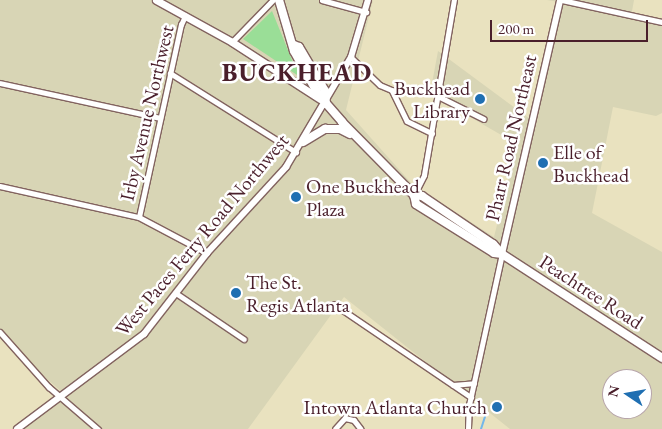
<!DOCTYPE html>
<style>
body{margin:0}
#map{position:relative;width:662px;height:429px;overflow:hidden;background:#e9e2bf;font-family:"EB Garamond",serif}
div>[style]{position:absolute}
.built>*{inset:0;background:#d8d5b5}
.green>*{inset:0;background:#9ade97}
.stream>*{height:2px;margin:-1px;padding:0 1px;transform-origin:1px;border-radius:1px;background:#73b7e9}
.roads{filter:drop-shadow(1px 0 #82635f) drop-shadow(-1px 0 #82635f) drop-shadow(0 1px #82635f) drop-shadow(0 -1px #82635f)}
.street>*{height:4.5px;margin:-2.25px;padding:0 2.25px;transform-origin:2.25px;border-radius:2.25px;background:#fff}
.secondary>*{height:6px;margin:-3px;padding:0 3px;transform-origin:3px;border-radius:3px;background:#fff}
.primary>*{height:7px;margin:-3.5px;padding:0 3.5px;transform-origin:3.5px;border-radius:3.5px;background:#fff}
.highway>*{height:8px;margin:-4px;padding:0 4px;transform-origin:4px;border-radius:4px;background:#fff}
.dots>*{width:14px;height:14px;translate:-50% -50%;box-sizing:border-box;border:2px solid #fff;border-radius:50%}
span{translate:-50% -50%;white-space:nowrap;text-align:center;line-height:1.15;-webkit-text-stroke:5px #fff;paint-order:stroke}
.poi-label{font-size:20px;color:#4a1f2b}
.right{translate:-100% -50%;text-align:right}
.left{translate:0 -50%;text-align:left}
.street-label{font-size:20px;color:#4a1f2b}
.district-label{font-size:25px;color:#4a1f2b;font-weight:700;letter-spacing:1px}
.north{position:absolute;left:602px;top:369px;width:50px;height:50px;box-sizing:border-box;background:#fff;border:1px solid #b7a5aa;border-radius:50%;rotate:282deg;font-size:14px;font-weight:700;line-height:20px;text-align:center;color:#4a1f2b}
.north::after{content:'';display:block;margin:auto;width:18px;height:22px;background:#1f6fb2;clip-path:polygon(50% 0,100% 100%,50% 72%,0 100%)}
.scale{position:absolute;left:490px;top:20px;width:158px;height:22px;box-sizing:border-box;border:2px solid #4a1f2b;border-top:0;padding-left:6px;font-size:15px;line-height:18px;white-space:nowrap;color:#4a1f2b;-webkit-text-stroke:4px #fff;paint-order:stroke}
</style>
<div id="map">
<div class="built">
<div style="clip-path:polygon(evenodd,0 0,373px 0,346px 110px,412px 184px,494px 237px,517px 144px,430px 94px,438px 51px,530px 119px,559px 2px,547px 0,634px 0,631px 17px,662px 24px,662px 113px,656px 116px,613px 107px,592px 213px,662px 252px,662px 429px,510px 429px,344px 297px,248px 429px,19px 429px,64px 394px,0 337px,0 0,612px 379px,642px 379px,642px 409px,612px 409px,612px 379px)"></div>
</div>
<div class="green">
<div style="clip-path:polygon(272px 11px,292px 60px,303px 79px,243px 39px)"></div>
</div>
<div class="stream">
<div style="left:481px;top:429px;width:13px;rotate:-72deg"></div>
</div>
<div class="roads">
<div class="street">
<div style="left:322px;top:0;width:46px;rotate:15.3deg"></div>
<div style="left:562px;top:0;width:102px;rotate:12.4deg"></div>
<div style="left:232px;top:42px;width:59px;rotate:-45.7deg"></div>
<div style="left:351px;top:57px;width:40px;rotate:44deg"></div>
<div style="left:380px;top:85px;width:13px;rotate:23deg"></div>
<div style="left:392px;top:90px;width:34px;rotate:64deg"></div>
<div style="left:407px;top:121px;width:28px;rotate:26deg"></div>
<div style="left:170px;top:73px;width:149px;rotate:32.1deg"></div>
<div style="left:0;top:83px;width:164px;rotate:12.3deg"></div>
<div style="left:438px;top:96px;width:51px;rotate:26.6deg"></div>
<div style="left:0;top:186px;width:142px;rotate:12.6deg"></div>
<div style="left:139px;top:217px;width:77px;rotate:27.9deg"></div>
<div style="left:414px;top:195px;width:22px;rotate:-63deg"></div>
<div style="left:424px;top:175px;width:178px;rotate:-80.3deg"></div>
<div style="left:139px;top:217px;width:197px;rotate:-77.7deg"></div>
<div style="left:181px;top:25px;width:10px;rotate:-66deg"></div>
<div style="left:176px;top:293px;width:82px;rotate:34.1deg"></div>
<div style="left:334px;top:304px;width:166px;rotate:34.2deg"></div>
<div style="left:0;top:332px;width:74px;rotate:48.3deg"></div>
<div style="left:49px;top:387px;width:65px;rotate:40.6deg"></div>
<div style="left:453px;top:385px;width:21px;rotate:-5deg"></div>
<div style="left:335px;top:429px;width:15px;rotate:-48deg"></div>
<div style="left:345px;top:418px;width:9px;rotate:13deg"></div>
<div style="left:354px;top:420px;width:11px;rotate:52deg"></div>
<div style="left:468px;top:429px;width:24px;rotate:-88deg"></div>
<div style="left:469px;top:405px;width:155px;rotate:-77.7deg"></div>
</div>
<div class="secondary">
<div style="left:502px;top:254px;width:261px;rotate:-77.1deg"></div>
<div style="left:17px;top:429px;width:159px;rotate:-36.8deg"></div>
<div style="left:144px;top:334px;width:103px;rotate:-52.1deg"></div>
<div style="left:207px;top:253px;width:117px;rotate:-47.4deg"></div>
<div style="left:286px;top:167px;width:128px;rotate:-59.4deg"></div>
<div style="left:351px;top:57px;width:59px;rotate:-73.4deg"></div>
</div>
<div class="primary">
<div style="left:156px;top:0;width:87px;rotate:28.9deg"></div>
<div style="left:232px;top:42px;width:105px;rotate:32.9deg"></div>
</div>
<div class="highway">
<div style="left:279px;top:0;width:53px;rotate:73.6deg"></div>
<div style="left:294px;top:51px;width:49px;rotate:60.8deg"></div>
<div style="left:318px;top:94px;width:37px;rotate:49deg"></div>
<div style="left:342px;top:122px;width:103px;rotate:45.4deg"></div>
<div style="left:414px;top:195px;width:9px;rotate:77deg"></div>
<div style="left:416px;top:204px;width:92px;rotate:32.1deg"></div>
<div style="left:494px;top:253px;width:8px;rotate:7deg"></div>
<div style="left:294px;top:45px;width:5px;rotate:22deg"></div>
<div style="left:299px;top:47px;width:51px;rotate:59.4deg"></div>
<div style="left:325px;top:91px;width:13px;rotate:86deg"></div>
<div style="left:303px;top:142px;width:26px;rotate:-31deg"></div>
<div style="left:325px;top:129px;width:15px"></div>
<div style="left:340px;top:129px;width:11px;rotate:27deg"></div>
<div style="left:414px;top:195px;width:8px;rotate:7deg"></div>
<div style="left:422px;top:196px;width:86px;rotate:34.1deg"></div>
<div style="left:493px;top:244px;width:13px;rotate:48deg"></div>
<div style="left:502px;top:254px;width:191px;rotate:33deg"></div>
</div>
</div>
<div class="dots">
<div style="left:480px;top:99px;background:#1f6fb2"></div>
<div style="left:543px;top:163px;background:#1f6fb2"></div>
<div style="left:296px;top:197px;background:#1f6fb2"></div>
<div style="left:236px;top:293px;background:#1f6fb2"></div>
<div style="left:497px;top:407px;background:#1f6fb2"></div>
</div>
<div class="poi-label">
<span class="right" style="left:470px;top:100px">Buckhead<br>Library</span>
<span class="left" style="left:553px;top:164px">Elle of<br>Buckhead</span>
<span class="left" style="left:306px;top:198px">One Buckhead<br>Plaza</span>
<span class="left" style="left:246px;top:294px">The St.<br>Regis Atlanta</span>
<span class="right" style="left:487px;top:407px">Intown Atlanta Church</span>
</div>
<div class="street-label">
<span style="left:147px;top:113px;rotate:-77deg">Irby Avenue Northwest</span>
<span style="left:511px;top:138px;rotate:-77deg">Pharr Road Northeast</span>
<span style="left:202px;top:235px;rotate:-50deg">West Paces Ferry Road Northwest</span>
<span style="left:591px;top:292px;rotate:33deg">Peachtree Road</span>
</div>
<div class="district-label">
<span style="left:297px;top:72px">BUCKHEAD</span>
</div>
<div class="north">N</div>
<div class="scale">200 m</div>
</div>
